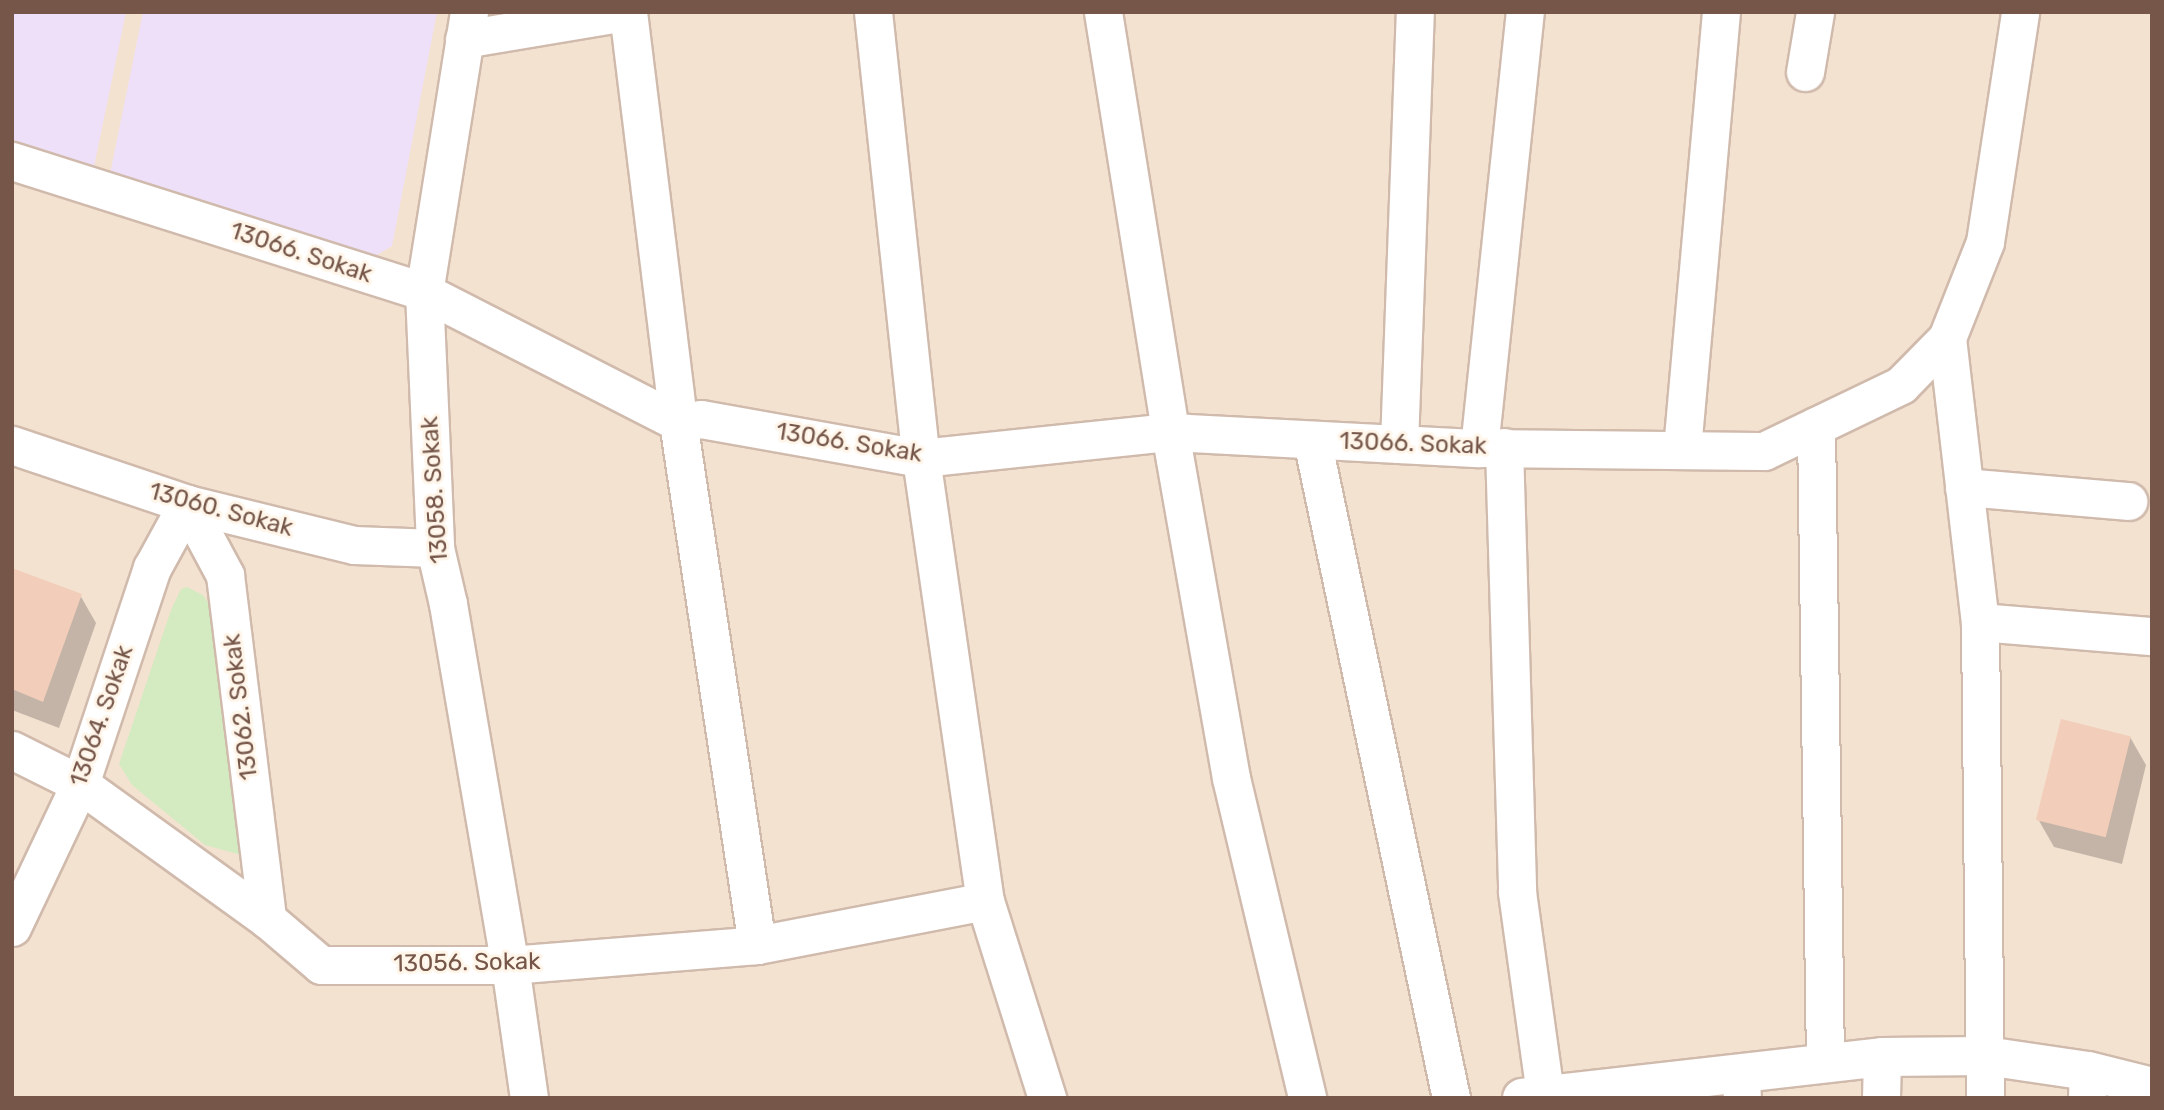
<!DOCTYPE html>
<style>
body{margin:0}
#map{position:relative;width:2164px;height:1110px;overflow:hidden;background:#fcf1e3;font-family:Rubik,sans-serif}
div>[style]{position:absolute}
.residential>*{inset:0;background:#f4e2d1;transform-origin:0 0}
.education>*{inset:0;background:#eee0f9}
.green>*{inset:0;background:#d4eac1}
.shadow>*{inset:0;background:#0003}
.building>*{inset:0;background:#f2cdba;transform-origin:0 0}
.roads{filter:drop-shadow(2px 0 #d0baac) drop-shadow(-2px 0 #d0baac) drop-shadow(0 2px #d0baac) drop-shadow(0 -2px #d0baac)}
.minor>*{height:37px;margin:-18.5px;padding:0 18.5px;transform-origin:18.5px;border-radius:18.5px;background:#fff}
.secondary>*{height:38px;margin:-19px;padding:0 19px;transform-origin:19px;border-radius:19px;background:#fff}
span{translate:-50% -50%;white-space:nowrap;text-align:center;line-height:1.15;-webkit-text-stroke:6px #fff5e9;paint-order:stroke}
.street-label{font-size:24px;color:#755649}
.frame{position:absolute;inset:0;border:14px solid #755649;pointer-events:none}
</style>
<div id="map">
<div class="residential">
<div style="left:12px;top:12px;width:2140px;height:1086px"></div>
</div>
<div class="education">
<div style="clip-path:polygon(12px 12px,126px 12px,92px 176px,12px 150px)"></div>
<div style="clip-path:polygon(143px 12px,437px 12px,392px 246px,375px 256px,176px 201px,109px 179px)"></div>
</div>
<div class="green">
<div style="clip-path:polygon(187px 587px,203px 595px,214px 612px,241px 855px,205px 845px,132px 785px,119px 764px,171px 610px,181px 589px)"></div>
</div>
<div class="shadow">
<div style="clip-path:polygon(12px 570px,80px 595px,96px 623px,59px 728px,12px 710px)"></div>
<div style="clip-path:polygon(2130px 737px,2146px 765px,2122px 864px,2054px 847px,2038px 819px)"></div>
</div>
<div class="building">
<div style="clip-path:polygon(12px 568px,82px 594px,43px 702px,12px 689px)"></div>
<div style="left:2061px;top:719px;width:72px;height:104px;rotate:14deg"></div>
</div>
<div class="roads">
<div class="minor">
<div style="left:469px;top:12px;width:284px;rotate:99.1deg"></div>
<div style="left:424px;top:292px;width:256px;rotate:87.5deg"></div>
<div style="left:435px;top:548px;width:57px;rotate:76.9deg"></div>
<div style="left:448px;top:604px;width:366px;rotate:80.3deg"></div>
<div style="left:510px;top:965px;width:134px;rotate:81.9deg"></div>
<div style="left:628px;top:12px;width:413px;rotate:83deg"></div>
<div style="left:678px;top:422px;width:529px;rotate:81.41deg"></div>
<div style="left:873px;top:12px;width:449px;rotate:83.9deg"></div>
<div style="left:921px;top:458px;width:448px;rotate:81.8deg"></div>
<div style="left:985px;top:901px;width:207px;rotate:72.5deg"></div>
<div style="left:1103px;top:12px;width:425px;rotate:80.9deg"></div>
<div style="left:1170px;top:432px;width:351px;rotate:80deg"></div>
<div style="left:1231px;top:778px;width:329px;rotate:76.6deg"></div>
<div style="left:464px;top:39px;width:163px;rotate:-9.5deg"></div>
<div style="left:1805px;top:72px;width:61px;rotate:-80.5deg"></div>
<div style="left:12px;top:161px;width:432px;rotate:17.6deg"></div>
<div style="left:424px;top:292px;width:285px;rotate:27.1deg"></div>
<div style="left:678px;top:422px;width:23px;rotate:-7deg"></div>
<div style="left:701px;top:419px;width:223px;rotate:10.1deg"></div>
<div style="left:921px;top:458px;width:250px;rotate:-6deg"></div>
<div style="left:1170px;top:432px;width:309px;rotate:3deg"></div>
<div style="left:1479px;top:448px;width:285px;rotate:0.6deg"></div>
<div style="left:1764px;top:451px;width:152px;rotate:-25.7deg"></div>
<div style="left:1901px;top:385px;width:66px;rotate:-45.6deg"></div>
<div style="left:1947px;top:338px;width:103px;rotate:-68.4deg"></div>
<div style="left:1985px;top:242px;width:233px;rotate:-81.3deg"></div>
<div style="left:1947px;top:338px;width:286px;rotate:83.4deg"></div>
<div style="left:1980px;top:622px;width:476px;rotate:89.4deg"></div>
<div style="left:1816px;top:426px;width:637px;rotate:89.19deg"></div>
<div style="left:1312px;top:440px;width:673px;rotate:78.07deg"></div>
<div style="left:1399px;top:444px;width:432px;rotate:-87.9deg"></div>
<div style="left:12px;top:445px;width:185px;rotate:18.6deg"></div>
<div style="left:187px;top:504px;width:172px;rotate:13.8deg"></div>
<div style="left:354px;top:545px;width:81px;rotate:2.1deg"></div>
<div style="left:1504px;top:447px;width:445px;rotate:88.3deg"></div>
<div style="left:1517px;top:892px;width:205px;rotate:82.1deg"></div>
<div style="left:1479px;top:448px;width:438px;rotate:-84deg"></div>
<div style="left:1682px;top:449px;width:439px;rotate:-84.9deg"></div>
<div style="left:1964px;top:487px;width:165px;rotate:4.9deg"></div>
<div style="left:187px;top:504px;width:81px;rotate:61.8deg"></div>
<div style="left:225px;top:575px;width:347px;rotate:83deg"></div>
<div style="left:1980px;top:622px;width:173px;rotate:4.7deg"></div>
<div style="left:12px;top:750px;width:76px;rotate:26.6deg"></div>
<div style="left:80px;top:784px;width:231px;rotate:35.8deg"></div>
<div style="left:267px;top:919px;width:71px;rotate:40.4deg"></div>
<div style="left:321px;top:965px;width:189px"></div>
<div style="left:510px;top:965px;width:248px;rotate:-4.6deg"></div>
<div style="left:757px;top:945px;width:232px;rotate:-10.9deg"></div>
<div style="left:12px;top:927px;width:158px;rotate:-64.6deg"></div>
<div style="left:80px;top:784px;width:228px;rotate:-71.6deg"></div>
<div style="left:152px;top:568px;width:73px;rotate:-61.3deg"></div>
<div style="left:1741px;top:1073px;width:25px;rotate:88deg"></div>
<div style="left:1881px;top:1098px;width:41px;rotate:-88.6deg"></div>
<div style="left:2087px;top:1098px;width:27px;rotate:-88deg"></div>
</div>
<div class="secondary">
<div style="left:1522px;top:1098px;width:362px;rotate:-6.5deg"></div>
<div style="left:1882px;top:1057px;width:104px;rotate:-0.6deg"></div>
<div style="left:1986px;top:1056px;width:103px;rotate:8.4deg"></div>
<div style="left:2088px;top:1071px;width:66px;rotate:14deg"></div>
</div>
</div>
<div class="street-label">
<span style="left:301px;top:253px;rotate:18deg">13066. Sokak</span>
<span style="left:849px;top:443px;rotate:9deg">13066. Sokak</span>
<span style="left:1413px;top:444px;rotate:2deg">13066. Sokak</span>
<span style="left:435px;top:490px;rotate:-94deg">13058. Sokak</span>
<span style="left:221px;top:510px;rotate:15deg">13060. Sokak</span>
<span style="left:241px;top:707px;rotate:-97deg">13062. Sokak</span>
<span style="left:102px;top:716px;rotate:-71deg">13064. Sokak</span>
<span style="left:467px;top:963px;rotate:-1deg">13056. Sokak</span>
</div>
<div class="frame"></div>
</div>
